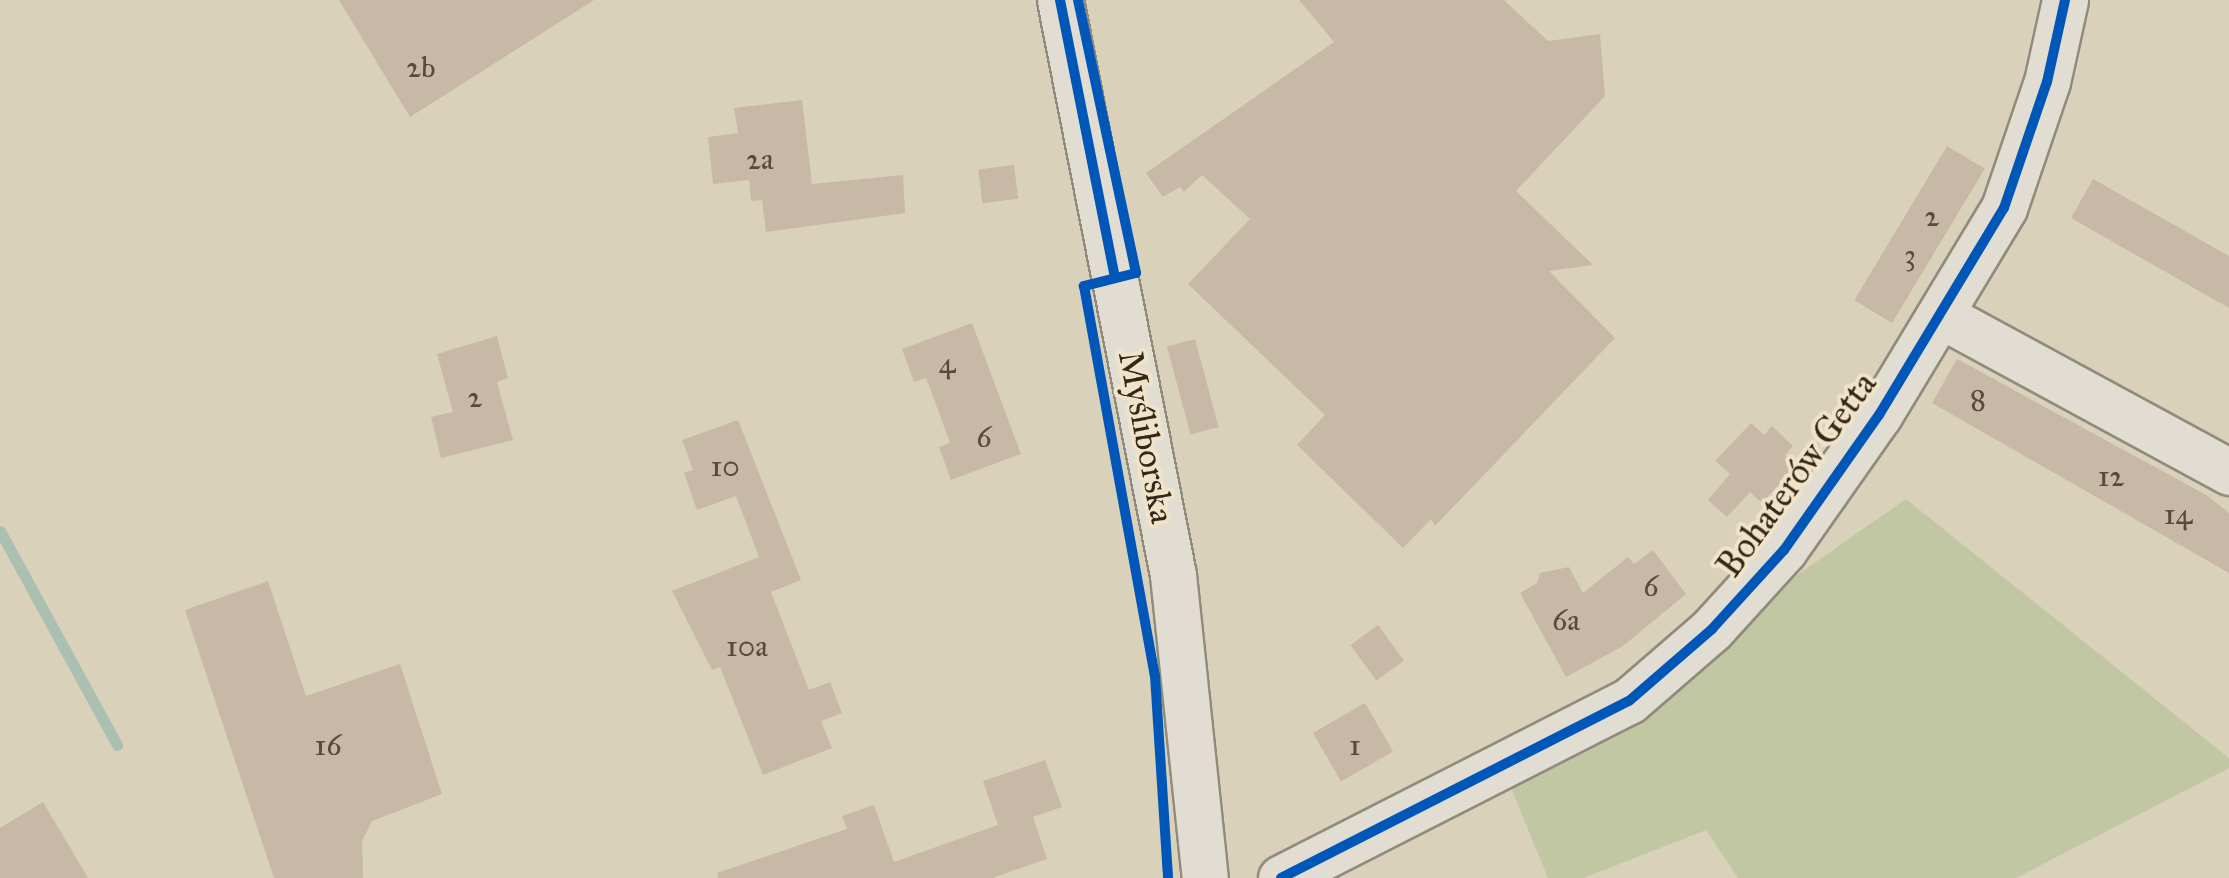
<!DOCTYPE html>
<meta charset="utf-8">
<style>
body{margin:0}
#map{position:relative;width:2229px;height:878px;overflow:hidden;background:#dad1bb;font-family:"IM FELL Great Primer",serif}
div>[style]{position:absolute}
.green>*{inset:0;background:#c2c7a3}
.stream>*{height:11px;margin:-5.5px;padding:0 5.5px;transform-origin:5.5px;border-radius:5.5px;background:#abc0b0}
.building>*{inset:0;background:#c8b8a6;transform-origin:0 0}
.roads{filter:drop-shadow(2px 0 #918b7c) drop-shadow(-2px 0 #918b7c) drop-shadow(0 2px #918b7c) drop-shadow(0 -2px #918b7c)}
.minor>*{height:45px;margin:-22.5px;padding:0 22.5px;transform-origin:22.5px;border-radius:22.5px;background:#e2ddd2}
.cycleway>*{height:10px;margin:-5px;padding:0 5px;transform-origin:5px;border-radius:5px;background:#0057b8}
span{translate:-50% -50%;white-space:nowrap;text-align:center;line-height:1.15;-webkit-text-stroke:8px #efe4ca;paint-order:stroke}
.number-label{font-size:30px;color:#594b3c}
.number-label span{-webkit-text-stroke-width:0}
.street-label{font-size:35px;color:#342718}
</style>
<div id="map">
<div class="green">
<div style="clip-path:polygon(1906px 499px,2229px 758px,2229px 768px,2016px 878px,1738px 878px,1706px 830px,1584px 878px,1548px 878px,1502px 766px,1582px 725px)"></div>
</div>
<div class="stream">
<div style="left:0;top:531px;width:244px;rotate:61.3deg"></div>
</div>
<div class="building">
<div style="clip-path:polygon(339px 0,594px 0,410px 117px)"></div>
<div style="clip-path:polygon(1299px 0,1504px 0,1548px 41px,1600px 34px,1605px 96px,1516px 191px,1593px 265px,1549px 271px,1615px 338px,1435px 526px,1431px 519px,1403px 548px,1297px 445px,1325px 415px,1188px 284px,1250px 219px,1202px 175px,1184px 192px,1180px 187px,1163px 197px,1146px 173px,1334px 42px)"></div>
<div style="clip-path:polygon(802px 100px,812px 184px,903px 175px,905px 213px,766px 232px,762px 200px,751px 201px,749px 180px,713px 184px,708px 137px,738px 133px,734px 108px)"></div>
<div style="left:1947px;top:146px;width:44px;height:180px;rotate:31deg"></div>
<div style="left:1014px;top:165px;width:34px;height:36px;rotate:83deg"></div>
<div style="clip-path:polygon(2093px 179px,2229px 256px,2229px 308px,2071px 218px)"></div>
<div style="clip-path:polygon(972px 323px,1021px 454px,951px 480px,939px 447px,950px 443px,938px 410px,926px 378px,914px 382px,902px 349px)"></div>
<div style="clip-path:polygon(497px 336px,508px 378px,497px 382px,513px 440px,441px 458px,431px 417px,453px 412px,437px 354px)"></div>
<div style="left:1195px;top:339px;width:91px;height:29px;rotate:75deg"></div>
<div style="clip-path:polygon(1957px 359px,2208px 496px,2229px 513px,2229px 573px,1932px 403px)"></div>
<div style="clip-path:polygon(738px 420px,801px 580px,771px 592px,809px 690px,830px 682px,842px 713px,821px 721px,832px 748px,763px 775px,720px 667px,712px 670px,672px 591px,759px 557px,736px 496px,697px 510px,684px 473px,693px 470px,682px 440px)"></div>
<div style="clip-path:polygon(1751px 423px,1764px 435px,1772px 426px,1793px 446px,1785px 455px,1797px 465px,1762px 503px,1750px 492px,1727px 517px,1708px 500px,1730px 474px,1715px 461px)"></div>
<div style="clip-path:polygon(1653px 550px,1686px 594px,1623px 646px,1566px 677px,1520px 593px,1537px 583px,1540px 573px,1569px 567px,1583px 593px,1628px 557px,1634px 564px)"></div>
<div style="clip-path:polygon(268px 581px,306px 696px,400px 664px,442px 794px,372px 821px,362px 841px,363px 878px,274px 878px,185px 610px)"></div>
<div style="left:1378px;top:625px;width:44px;height:34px;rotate:54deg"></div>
<div style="left:1365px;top:703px;width:56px;height:60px;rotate:60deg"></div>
<div style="clip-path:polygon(1045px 760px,1062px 807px,1033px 817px,1047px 859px,992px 878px,718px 878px,717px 873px,847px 829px,842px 816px,874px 805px,894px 862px,998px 825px,983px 781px)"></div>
<div style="clip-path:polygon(43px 802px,88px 878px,0 878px,0 828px)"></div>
</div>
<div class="roads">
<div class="minor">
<div style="left:1060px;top:0;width:586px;rotate:78.88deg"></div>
<div style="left:1173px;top:575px;width:305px;rotate:84deg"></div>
<div style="left:1942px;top:316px;width:327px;rotate:28.5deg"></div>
<div style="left:1281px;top:878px;width:390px;rotate:-27deg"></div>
<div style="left:1629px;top:701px;width:110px;rotate:-40.9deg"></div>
<div style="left:1712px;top:629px;width:107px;rotate:-47.7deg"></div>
<div style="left:1784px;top:550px;width:165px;rotate:-54.9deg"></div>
<div style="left:1879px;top:415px;width:242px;rotate:-58.9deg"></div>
<div style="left:2004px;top:208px;width:133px;rotate:-71.2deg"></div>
<div style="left:2047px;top:82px;width:84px;rotate:-77.6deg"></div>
</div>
</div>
<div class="cycleway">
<div style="left:1060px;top:0;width:283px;rotate:78.8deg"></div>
<div style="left:1078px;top:0;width:279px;rotate:78deg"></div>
<div style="left:1136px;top:273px;width:54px;rotate:166deg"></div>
<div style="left:1084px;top:286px;width:396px;rotate:79.7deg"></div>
<div style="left:1155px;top:676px;width:202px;rotate:86.3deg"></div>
<div style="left:1281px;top:878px;width:390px;rotate:-27deg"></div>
<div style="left:1629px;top:701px;width:110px;rotate:-40.9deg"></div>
<div style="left:1712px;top:629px;width:107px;rotate:-47.7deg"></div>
<div style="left:1784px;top:550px;width:165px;rotate:-54.9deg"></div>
<div style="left:1879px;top:415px;width:242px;rotate:-58.9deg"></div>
<div style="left:2004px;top:208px;width:133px;rotate:-71.2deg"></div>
<div style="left:2047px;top:82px;width:84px;rotate:-77.6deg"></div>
</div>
<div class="number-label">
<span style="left:421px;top:67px">2b</span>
<span style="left:760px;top:159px">2a</span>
<span style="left:1932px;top:216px">2</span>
<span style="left:1910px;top:255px">3</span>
<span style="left:947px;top:363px">4</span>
<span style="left:475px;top:397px">2</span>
<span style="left:1978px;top:400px">8</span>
<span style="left:984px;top:437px">6</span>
<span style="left:725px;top:466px">10</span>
<span style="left:2111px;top:476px">12</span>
<span style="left:2178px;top:514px">14</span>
<span style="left:1651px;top:586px">6</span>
<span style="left:1566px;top:620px">6a</span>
<span style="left:747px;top:646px">10a</span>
<span style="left:328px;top:745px">16</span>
<span style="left:1355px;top:745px">1</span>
</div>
<div class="street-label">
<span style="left:1146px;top:437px;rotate:79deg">Myśliborska</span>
<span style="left:1797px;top:475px;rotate:-54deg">Bohaterów Getta</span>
</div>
</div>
